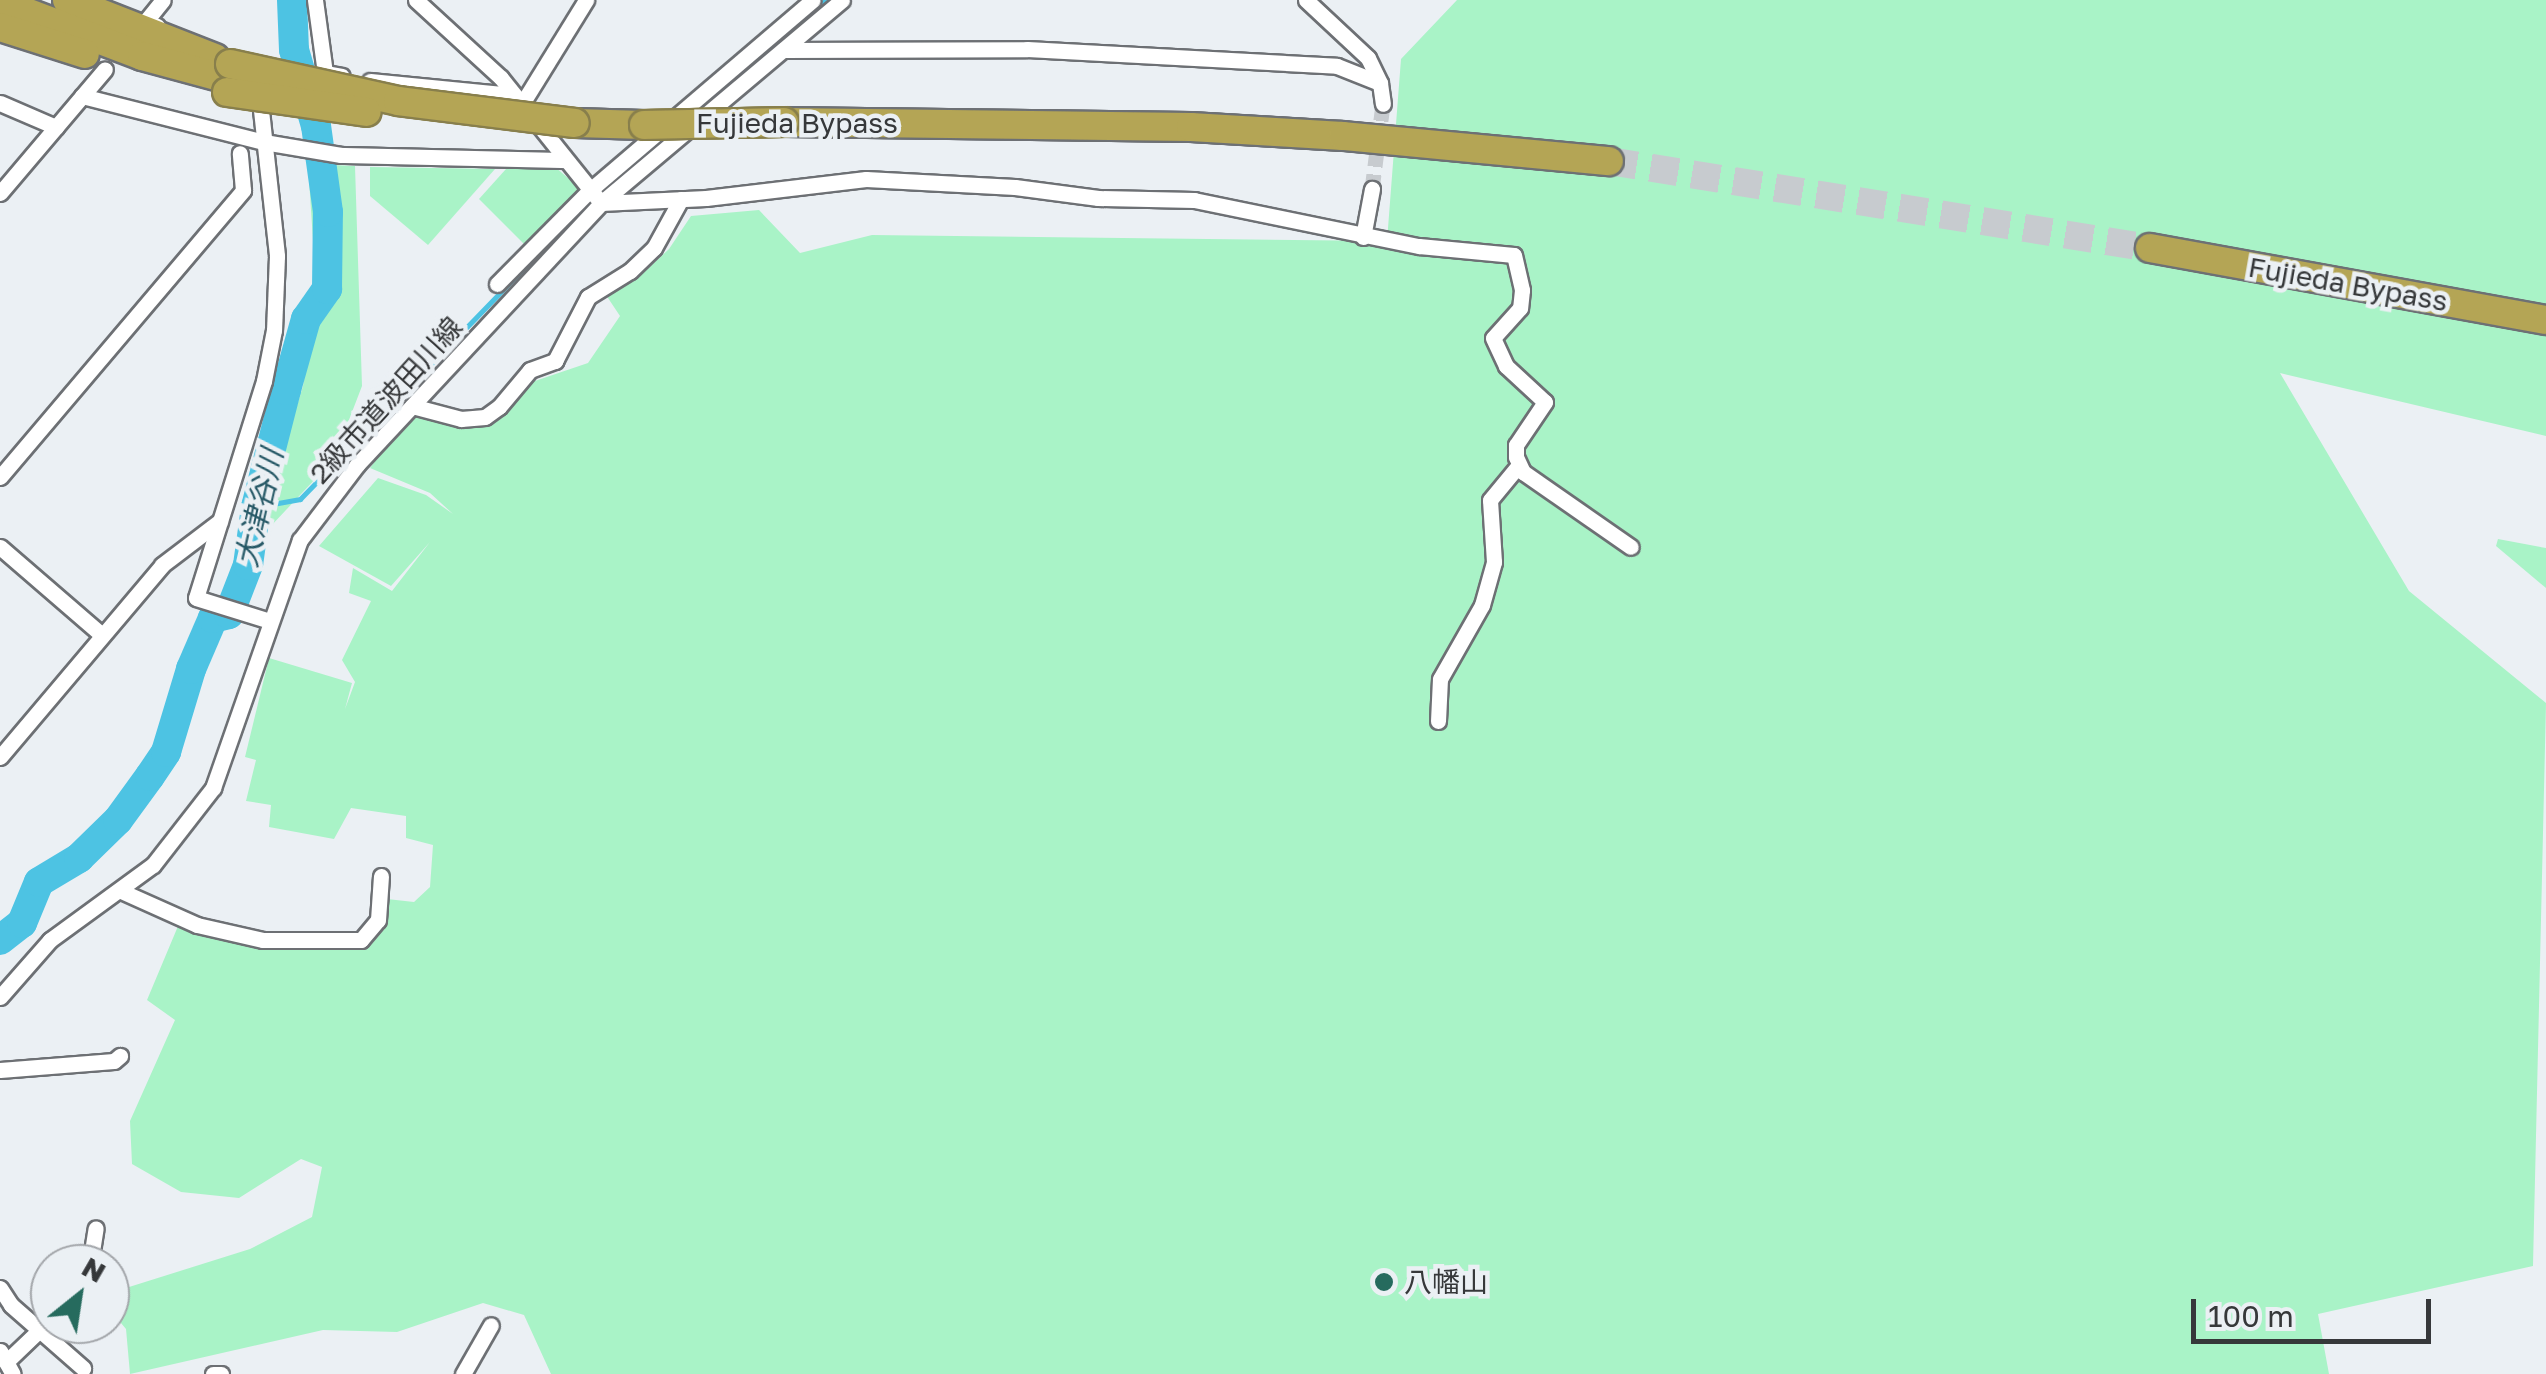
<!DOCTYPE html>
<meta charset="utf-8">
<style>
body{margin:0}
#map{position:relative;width:2546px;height:1374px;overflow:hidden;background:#ebf0f4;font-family:"Golos Text","Noto Sans JP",sans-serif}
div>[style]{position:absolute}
.green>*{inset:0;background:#a9f3c7}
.stream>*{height:5px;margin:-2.5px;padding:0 2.5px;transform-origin:2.5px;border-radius:2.5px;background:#4dc3e3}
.river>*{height:30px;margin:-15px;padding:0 15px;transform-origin:15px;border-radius:15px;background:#4dc3e3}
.minor-tunnel>*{height:15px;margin-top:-7.5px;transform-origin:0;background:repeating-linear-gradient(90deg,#c7cbcf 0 15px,transparent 0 23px)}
.motorway-tunnel>*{height:28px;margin-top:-14px;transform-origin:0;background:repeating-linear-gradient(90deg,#c7cbcf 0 28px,transparent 0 42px)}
.roads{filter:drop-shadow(2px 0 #6d7074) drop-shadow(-2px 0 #6d7074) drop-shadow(0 2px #6d7074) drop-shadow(0 -2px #6d7074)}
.minor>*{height:15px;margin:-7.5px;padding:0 7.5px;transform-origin:7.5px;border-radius:7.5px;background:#fff}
.motorway>*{height:28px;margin:-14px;padding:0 14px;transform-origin:14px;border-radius:14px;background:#b4a555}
.bridges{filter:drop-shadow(2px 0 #887f4c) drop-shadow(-2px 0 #887f4c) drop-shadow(0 2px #887f4c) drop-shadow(0 -2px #887f4c)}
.motorway-bridge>*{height:28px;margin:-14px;padding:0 14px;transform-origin:14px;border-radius:14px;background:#b4a555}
.dots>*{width:28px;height:28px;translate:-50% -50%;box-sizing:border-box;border:5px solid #ebf0f4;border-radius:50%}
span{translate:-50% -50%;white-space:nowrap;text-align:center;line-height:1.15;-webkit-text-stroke:9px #ebf0f4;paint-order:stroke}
.street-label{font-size:28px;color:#36383a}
.poi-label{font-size:28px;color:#36383a}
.left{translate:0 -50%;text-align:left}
.water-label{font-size:30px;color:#265866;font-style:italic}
.north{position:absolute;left:30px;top:1244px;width:100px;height:100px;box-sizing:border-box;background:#ebf0f4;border:2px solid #a3a6aa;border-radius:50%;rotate:30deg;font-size:28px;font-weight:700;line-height:40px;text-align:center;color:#36383a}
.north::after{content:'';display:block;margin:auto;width:35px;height:45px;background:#266b5e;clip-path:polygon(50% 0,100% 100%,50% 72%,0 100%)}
.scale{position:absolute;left:2191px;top:1299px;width:240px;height:45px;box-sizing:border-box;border:5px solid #36383a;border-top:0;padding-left:12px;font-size:30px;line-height:35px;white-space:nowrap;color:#36383a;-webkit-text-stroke:8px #ebf0f4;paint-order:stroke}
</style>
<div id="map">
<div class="green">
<div style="clip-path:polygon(1457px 0,2546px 0,2546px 436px,2280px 373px,2409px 591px,2546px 703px,2533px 1266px,2318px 1314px,2329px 1374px,551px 1374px,524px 1315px,483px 1303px,397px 1332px,323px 1330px,130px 1374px,126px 1329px,110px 1310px,110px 1293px,250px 1249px,312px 1217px,322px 1167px,301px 1159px,239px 1198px,181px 1192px,132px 1164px,130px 1121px,175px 1020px,147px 1000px,181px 919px,218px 933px,363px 945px,382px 922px,387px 899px,414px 902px,430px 887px,433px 845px,406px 838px,406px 816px,351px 808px,334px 839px,269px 827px,271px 805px,246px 801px,256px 760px,245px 757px,269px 658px,352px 683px,345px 709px,355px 682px,342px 660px,371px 601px,349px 593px,353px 568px,392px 591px,430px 542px,391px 586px,319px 546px,378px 478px,426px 495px,453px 514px,430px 493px,370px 468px,413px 409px,478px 424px,529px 383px,588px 363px,620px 316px,606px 295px,639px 277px,669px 249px,691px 216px,759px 210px,800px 253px,872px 235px,1387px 241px,1401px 59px)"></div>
<div style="clip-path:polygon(308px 164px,355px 166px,362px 386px,334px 459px,270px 527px,261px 522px,303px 386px,317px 302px)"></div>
<div style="clip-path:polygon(554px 166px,584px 192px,524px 244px,479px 199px,506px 169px)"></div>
<div style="clip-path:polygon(370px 167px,495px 169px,428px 245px,370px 196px)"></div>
<div style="clip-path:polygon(2498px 539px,2546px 548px,2546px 588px,2496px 546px)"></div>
</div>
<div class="stream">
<div style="left:691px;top:114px;width:177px;rotate:-40.2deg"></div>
<div style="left:596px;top:195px;width:94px;rotate:-40.3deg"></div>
<div style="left:256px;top:507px;width:45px;rotate:-10.3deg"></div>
<div style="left:300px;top:499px;width:408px;rotate:-45.9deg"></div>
</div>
<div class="river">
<div style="left:0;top:940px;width:28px;rotate:-38deg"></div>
<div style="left:22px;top:923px;width:44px;rotate:-67.5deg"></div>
<div style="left:39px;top:882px;width:47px;rotate:-31deg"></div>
<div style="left:79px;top:858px;width:54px;rotate:-44.3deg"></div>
<div style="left:118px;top:820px;width:54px;rotate:-54deg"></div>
<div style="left:150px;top:776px;width:29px;rotate:-56deg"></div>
<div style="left:166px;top:752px;width:87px;rotate:-73.2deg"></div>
<div style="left:191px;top:669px;width:56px;rotate:-66.7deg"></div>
<div style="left:213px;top:618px;width:16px;rotate:-14deg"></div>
<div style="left:229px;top:614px;width:53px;rotate:-68.8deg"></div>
<div style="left:248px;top:565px;width:59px;rotate:-82.1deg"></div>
<div style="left:256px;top:507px;width:121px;rotate:-75.6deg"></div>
<div style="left:286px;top:390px;width:74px;rotate:-74.3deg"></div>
<div style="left:306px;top:319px;width:37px;rotate:-55deg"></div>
<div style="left:327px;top:289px;width:77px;rotate:-89.3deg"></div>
<div style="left:328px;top:212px;width:87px;rotate:-97.9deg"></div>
<div style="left:316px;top:126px;width:79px;rotate:-106.1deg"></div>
<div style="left:294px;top:50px;width:50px;rotate:-92.3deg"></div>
</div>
<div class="minor-tunnel">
<div style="left:1372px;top:189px;width:86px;rotate:-82.6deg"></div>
</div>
<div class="motorway-tunnel">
<div style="left:1609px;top:161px;width:548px;rotate:9.14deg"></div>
</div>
<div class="roads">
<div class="minor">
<div style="left:315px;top:0;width:74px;rotate:82.2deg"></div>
<div style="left:325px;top:73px;width:17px;rotate:10deg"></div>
<div style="left:416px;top:0;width:115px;rotate:42.5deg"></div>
<div style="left:501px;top:78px;width:160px;rotate:51.3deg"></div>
<div style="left:601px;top:203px;width:105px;rotate:-2.7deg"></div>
<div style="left:706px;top:198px;width:161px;rotate:-6.8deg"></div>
<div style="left:866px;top:179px;width:149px;rotate:3.1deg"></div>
<div style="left:1015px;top:187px;width:84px;rotate:7.5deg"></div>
<div style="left:1098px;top:198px;width:96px;rotate:1.2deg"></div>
<div style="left:1194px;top:200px;width:230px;rotate:11.6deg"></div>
<div style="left:1419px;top:246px;width:95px;rotate:5.4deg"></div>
<div style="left:1514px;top:255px;width:36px;rotate:77deg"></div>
<div style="left:1522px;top:290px;width:18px;rotate:96deg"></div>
<div style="left:1520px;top:308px;width:40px;rotate:132deg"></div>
<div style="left:1493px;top:338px;width:31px;rotate:65deg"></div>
<div style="left:1506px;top:366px;width:53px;rotate:42.7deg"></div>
<div style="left:1545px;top:402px;width:52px;rotate:124deg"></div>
<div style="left:1516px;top:445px;width:12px;rotate:90deg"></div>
<div style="left:1516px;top:457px;width:17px;rotate:65deg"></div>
<div style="left:1523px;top:472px;width:131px;rotate:34.8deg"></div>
<div style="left:1306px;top:0;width:85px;rotate:43.1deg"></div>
<div style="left:1368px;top:58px;width:28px;rotate:64deg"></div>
<div style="left:157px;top:26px;width:13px;rotate:-162deg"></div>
<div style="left:145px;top:22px;width:28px;rotate:-51deg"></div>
<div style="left:783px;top:50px;width:244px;rotate:-0.2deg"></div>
<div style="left:1027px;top:49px;width:310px;rotate:3.1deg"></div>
<div style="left:1337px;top:66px;width:46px;rotate:21.6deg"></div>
<div style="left:1380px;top:83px;width:21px;rotate:82deg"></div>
<div style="left:370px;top:81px;width:143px;rotate:5.6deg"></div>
<div style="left:259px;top:92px;width:165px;rotate:83.7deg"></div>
<div style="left:277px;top:256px;width:74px;rotate:92.3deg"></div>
<div style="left:274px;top:330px;width:52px;rotate:101.1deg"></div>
<div style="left:264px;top:381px;width:227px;rotate:107.4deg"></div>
<div style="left:196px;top:598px;width:77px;rotate:17.3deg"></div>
<div style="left:82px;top:96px;width:188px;rotate:14.2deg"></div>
<div style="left:264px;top:142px;width:78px;rotate:9.6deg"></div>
<div style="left:341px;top:155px;width:223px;rotate:1.3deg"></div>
<div style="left:0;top:103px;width:61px;rotate:23.2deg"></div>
<div style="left:520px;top:107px;width:126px;rotate:-58.3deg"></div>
<div style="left:0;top:193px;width:162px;rotate:-49.7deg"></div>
<div style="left:1363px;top:237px;width:49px;rotate:-79.4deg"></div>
<div style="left:497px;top:284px;width:131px;rotate:-45.3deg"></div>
<div style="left:589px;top:191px;width:294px;rotate:-40.5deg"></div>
<div style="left:412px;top:406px;width:51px;rotate:14.9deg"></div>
<div style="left:461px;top:419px;width:24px;rotate:-5deg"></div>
<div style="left:485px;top:417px;width:17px;rotate:-36deg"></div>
<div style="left:499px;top:407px;width:48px;rotate:-50deg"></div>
<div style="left:530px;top:370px;width:27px;rotate:-20deg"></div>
<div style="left:555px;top:361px;width:72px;rotate:-62.7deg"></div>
<div style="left:588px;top:297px;width:49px;rotate:-31.8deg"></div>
<div style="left:630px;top:271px;width:33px;rotate:-44deg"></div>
<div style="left:654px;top:248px;width:56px;rotate:-61.1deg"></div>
<div style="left:0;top:477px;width:376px;rotate:-49.7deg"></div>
<div style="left:243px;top:190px;width:37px;rotate:-95deg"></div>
<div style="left:0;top:547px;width:135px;rotate:40.8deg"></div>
<div style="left:1438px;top:721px;width:42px;rotate:-87.3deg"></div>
<div style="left:1440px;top:679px;width:85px;rotate:-60.4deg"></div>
<div style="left:1482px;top:605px;width:45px;rotate:-74.4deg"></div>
<div style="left:1494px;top:562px;width:62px;rotate:-93.7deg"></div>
<div style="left:1490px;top:500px;width:45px;rotate:-50.4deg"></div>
<div style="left:0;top:757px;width:251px;rotate:-49.8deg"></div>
<div style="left:162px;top:565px;width:73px;rotate:-37.2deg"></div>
<div style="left:121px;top:891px;width:83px;rotate:24.1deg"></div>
<div style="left:197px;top:925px;width:68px;rotate:12.8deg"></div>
<div style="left:263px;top:940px;width:98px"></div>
<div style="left:361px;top:940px;width:26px;rotate:-50deg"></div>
<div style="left:378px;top:920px;width:44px;rotate:-86.1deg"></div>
<div style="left:0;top:997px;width:76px;rotate:-48.7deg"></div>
<div style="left:50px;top:940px;width:127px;rotate:-36.1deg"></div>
<div style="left:153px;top:865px;width:98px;rotate:-52.1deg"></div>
<div style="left:213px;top:788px;width:263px;rotate:-70.7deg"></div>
<div style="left:300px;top:540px;width:94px;rotate:-52.8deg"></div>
<div style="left:357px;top:465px;width:358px;rotate:-47deg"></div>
<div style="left:601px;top:203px;width:315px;rotate:-40.1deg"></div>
<div style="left:0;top:1070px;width:114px;rotate:-4.5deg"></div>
<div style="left:114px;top:1061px;width:8px;rotate:-40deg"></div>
<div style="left:90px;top:1264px;width:36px;rotate:-81deg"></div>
<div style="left:0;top:1288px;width:20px;rotate:57deg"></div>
<div style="left:11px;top:1305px;width:96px;rotate:41.2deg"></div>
<div style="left:0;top:1351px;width:26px;rotate:61deg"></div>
<div style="left:6px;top:1362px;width:61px;rotate:-43.7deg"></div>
<div style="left:213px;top:1374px;width:8px"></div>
<div style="left:463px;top:1374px;width:56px;rotate:-60.3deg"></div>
</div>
<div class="motorway">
<div style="left:67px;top:0;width:159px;rotate:21.4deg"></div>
<div style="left:0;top:2px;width:152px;rotate:20.8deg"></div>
<div style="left:142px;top:56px;width:92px;rotate:15.1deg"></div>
<div style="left:0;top:27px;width:89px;rotate:17.6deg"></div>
<div style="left:784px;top:122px;width:407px;rotate:0.7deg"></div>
<div style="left:1191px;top:127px;width:152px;rotate:3.4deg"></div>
<div style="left:1343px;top:136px;width:267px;rotate:5.4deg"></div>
<div style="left:575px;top:123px;width:69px;rotate:1.7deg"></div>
<div style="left:2150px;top:248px;width:402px;rotate:10.3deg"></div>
</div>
</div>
<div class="bridges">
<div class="motorway-bridge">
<div style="left:230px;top:64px;width:172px;rotate:12.4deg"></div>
<div style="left:398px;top:101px;width:178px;rotate:7.1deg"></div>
<div style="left:227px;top:92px;width:141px;rotate:8.1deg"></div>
<div style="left:644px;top:125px;width:140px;rotate:-1.2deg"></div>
</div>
</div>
<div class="dots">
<div style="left:1384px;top:1282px;background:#266b5e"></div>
</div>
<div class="street-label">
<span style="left:797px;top:123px">Fujieda Bypass</span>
<span style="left:2348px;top:284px;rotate:10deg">Fujieda Bypass</span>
<span style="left:386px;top:400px;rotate:-48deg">2級市道波田川線</span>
</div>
<div class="poi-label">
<span class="left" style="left:1404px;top:1282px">八幡山</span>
</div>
<div class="water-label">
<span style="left:259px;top:508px;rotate:-77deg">大津谷川</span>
</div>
<div class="north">N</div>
<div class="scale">100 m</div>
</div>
